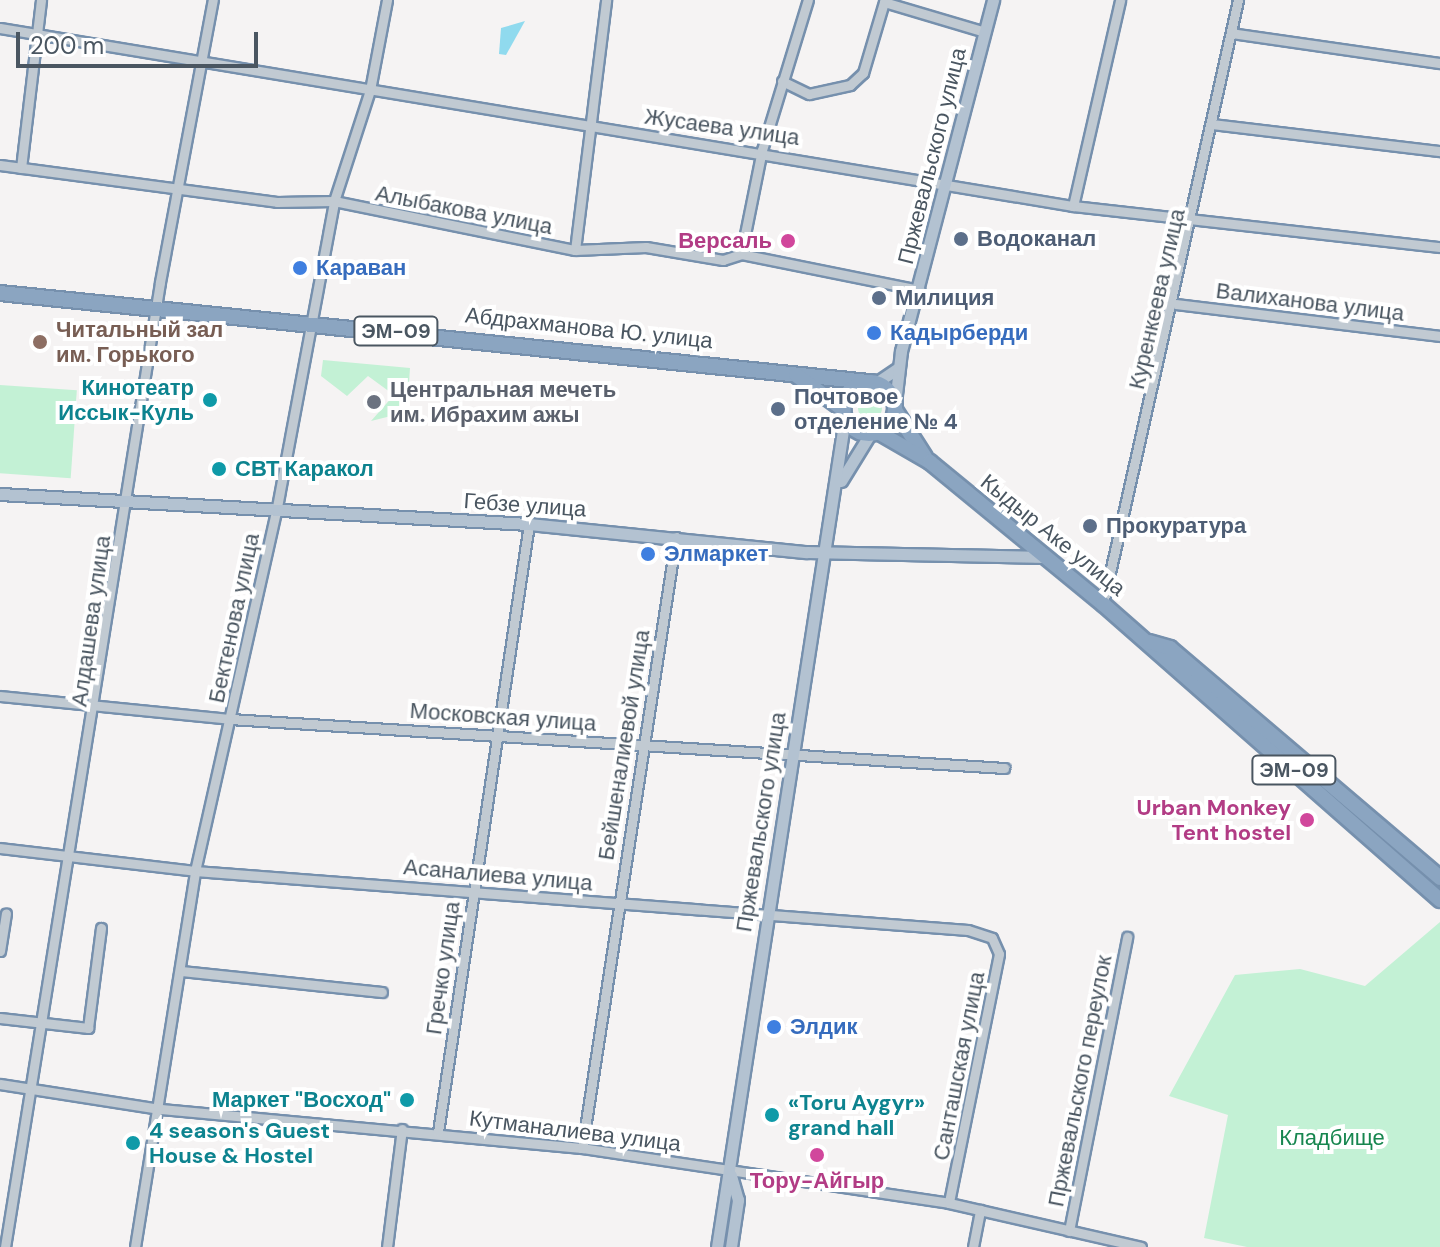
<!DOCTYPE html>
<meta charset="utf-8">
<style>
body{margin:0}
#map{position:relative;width:1440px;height:1247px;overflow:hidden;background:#f5f3f3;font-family:"DM Sans",sans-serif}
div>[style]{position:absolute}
.green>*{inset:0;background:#c3f1d5;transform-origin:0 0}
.round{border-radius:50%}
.water>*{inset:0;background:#90daee}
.roads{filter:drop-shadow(2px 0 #7690ad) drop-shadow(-2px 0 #7690ad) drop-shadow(0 2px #7690ad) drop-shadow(0 -2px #7690ad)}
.minor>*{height:9px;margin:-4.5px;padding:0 4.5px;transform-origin:4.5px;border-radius:4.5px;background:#c1cad2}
.major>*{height:11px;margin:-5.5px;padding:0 5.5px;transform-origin:5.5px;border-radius:5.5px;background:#b3c2d1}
.highway>*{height:14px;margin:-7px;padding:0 7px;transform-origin:7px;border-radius:7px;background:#8ba5c1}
.highway>.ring{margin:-7px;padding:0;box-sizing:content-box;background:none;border:14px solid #8ba5c1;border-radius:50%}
.dots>*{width:22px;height:22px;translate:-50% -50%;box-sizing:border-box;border:4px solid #fff;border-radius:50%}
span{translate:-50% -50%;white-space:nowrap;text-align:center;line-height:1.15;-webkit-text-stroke:8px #fff;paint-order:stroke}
.shield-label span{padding:2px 6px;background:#fff;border:2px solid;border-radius:6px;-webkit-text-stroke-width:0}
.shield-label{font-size:20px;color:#4a5661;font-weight:700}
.street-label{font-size:22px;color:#4a5661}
.service-label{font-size:22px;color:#4e5e75;font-weight:700}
.left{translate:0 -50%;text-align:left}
.hotel-label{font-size:22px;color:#b23c85;font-weight:700}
.right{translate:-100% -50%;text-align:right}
.shop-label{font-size:22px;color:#366cbe;font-weight:700}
.education-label{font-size:22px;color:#785e54;font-weight:700}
.culture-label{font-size:22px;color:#0d838f;font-weight:700}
.worship-label{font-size:22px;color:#5b616d;font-weight:700}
.park-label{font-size:22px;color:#17864f}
.scale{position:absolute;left:16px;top:32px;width:242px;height:36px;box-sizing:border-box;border:4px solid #4a5661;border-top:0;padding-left:10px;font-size:24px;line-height:28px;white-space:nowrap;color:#4a5661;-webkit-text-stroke:6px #fff;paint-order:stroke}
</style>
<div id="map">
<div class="green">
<div style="clip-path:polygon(323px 360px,410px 368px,407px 412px,371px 421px,394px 395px,368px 376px,347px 396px,321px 376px)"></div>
<div style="left:0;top:385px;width:77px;height:88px;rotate:4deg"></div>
<div class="round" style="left:858px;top:396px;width:24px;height:24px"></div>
<div style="clip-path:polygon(1440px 922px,1440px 1247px,1247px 1247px,1204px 1238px,1228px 1115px,1169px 1096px,1235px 975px,1300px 969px,1365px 986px)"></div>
</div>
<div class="water">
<div style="clip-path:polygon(525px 21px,506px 55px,499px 54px,501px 28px)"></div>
</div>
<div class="roads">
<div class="minor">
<div style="left:0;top:28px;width:1088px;rotate:9.42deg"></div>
<div style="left:1073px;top:206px;width:369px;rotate:6.4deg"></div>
<div style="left:1231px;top:33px;width:211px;rotate:8.2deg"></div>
<div style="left:782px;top:81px;width:30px;rotate:26deg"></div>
<div style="left:809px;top:94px;width:42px;rotate:-12.4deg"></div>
<div style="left:850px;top:85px;width:18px;rotate:-43deg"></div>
<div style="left:863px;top:73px;width:74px;rotate:-73.5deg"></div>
<div style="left:884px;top:2px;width:105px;rotate:16.5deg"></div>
<div style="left:1212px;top:124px;width:230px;rotate:6.8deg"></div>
<div style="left:0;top:165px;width:279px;rotate:7.6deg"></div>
<div style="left:277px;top:202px;width:57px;rotate:-1deg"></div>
<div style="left:334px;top:201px;width:246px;rotate:11.5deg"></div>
<div style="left:575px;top:250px;width:71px;rotate:-2.4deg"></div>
<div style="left:646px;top:247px;width:78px;rotate:9.6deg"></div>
<div style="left:723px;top:260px;width:19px;rotate:-18deg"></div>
<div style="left:741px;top:254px;width:182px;rotate:11.4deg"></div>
<div style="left:21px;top:168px;width:169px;rotate:-83.2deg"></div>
<div style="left:1073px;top:206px;width:211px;rotate:-77.1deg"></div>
<div style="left:575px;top:250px;width:252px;rotate:-82.9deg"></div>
<div style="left:741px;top:254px;width:106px;rotate:-78.6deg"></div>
<div style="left:762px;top:150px;width:157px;rotate:-73deg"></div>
<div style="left:1176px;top:304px;width:266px;rotate:6.9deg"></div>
<div style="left:1103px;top:604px;width:619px;rotate:-77.4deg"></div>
<div style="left:0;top:696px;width:231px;rotate:5.7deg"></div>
<div style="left:230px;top:719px;width:776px;rotate:3.62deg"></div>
<div style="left:0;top:848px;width:196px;rotate:6.7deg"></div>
<div style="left:195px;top:871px;width:775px;rotate:4.36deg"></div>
<div style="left:968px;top:930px;width:25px;rotate:18deg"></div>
<div style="left:992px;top:938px;width:17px;rotate:66deg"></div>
<div style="left:999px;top:954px;width:254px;rotate:101.4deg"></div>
<div style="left:0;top:951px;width:38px;rotate:-81deg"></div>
<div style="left:181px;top:971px;width:202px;rotate:6deg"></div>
<div style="left:0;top:1018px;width:89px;rotate:6.5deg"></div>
<div style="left:88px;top:1028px;width:101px;rotate:-82.6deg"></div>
<div style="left:0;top:1084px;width:162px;rotate:8.9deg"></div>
<div style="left:160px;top:1109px;width:424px;rotate:5.3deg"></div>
<div style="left:582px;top:1148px;width:371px;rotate:8.5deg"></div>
<div style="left:949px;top:1203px;width:197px;rotate:12.9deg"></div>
<div style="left:438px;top:1132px;width:615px;rotate:-81.49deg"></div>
<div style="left:582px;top:1148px;width:618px;rotate:-81.25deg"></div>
<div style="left:1069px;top:1231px;width:300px;rotate:-78.8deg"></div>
<div style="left:5px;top:1247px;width:977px;rotate:-80.87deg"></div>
<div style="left:160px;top:282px;width:287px;rotate:-79.4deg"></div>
<div style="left:135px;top:1247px;width:381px;rotate:-80.9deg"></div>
<div style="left:195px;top:871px;width:373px;rotate:-77.3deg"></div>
<div style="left:277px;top:507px;width:311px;rotate:-79.4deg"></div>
<div style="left:334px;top:201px;width:117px;rotate:-72deg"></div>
<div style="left:370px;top:90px;width:92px;rotate:-79.3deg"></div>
<div style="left:387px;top:1247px;width:119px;rotate:-82.8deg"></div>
<div style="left:973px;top:1247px;width:38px;rotate:-79deg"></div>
</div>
<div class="major">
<div style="left:876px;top:383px;width:25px;rotate:-34deg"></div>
<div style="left:895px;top:403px;width:52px;rotate:-83.4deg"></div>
<div style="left:901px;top:351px;width:363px;rotate:-75.3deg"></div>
<div style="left:841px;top:481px;width:55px;rotate:-58.3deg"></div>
<div style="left:0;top:494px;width:530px;rotate:3.25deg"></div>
<div style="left:529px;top:524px;width:279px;rotate:5.8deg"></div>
<div style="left:807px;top:552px;width:239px;rotate:1.2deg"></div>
<div style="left:717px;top:1247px;width:840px;rotate:-81.23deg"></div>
<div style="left:731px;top:1247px;width:48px;rotate:-81.5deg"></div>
<div style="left:738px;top:1200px;width:26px;rotate:-106deg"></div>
</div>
<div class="highway">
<div style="left:0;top:293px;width:874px;rotate:5.85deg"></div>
<div style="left:796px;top:375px;width:59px;rotate:36.1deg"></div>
<div class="ring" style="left:843px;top:382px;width:38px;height:38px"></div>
<div style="left:895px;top:410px;width:56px;rotate:57.4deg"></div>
<div style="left:878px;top:432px;width:60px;rotate:30deg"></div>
<div style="left:930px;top:462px;width:224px;rotate:39.4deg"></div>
<div style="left:1103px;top:604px;width:449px;rotate:41.3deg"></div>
<div style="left:1149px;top:642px;width:22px;rotate:16deg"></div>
<div style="left:1170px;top:648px;width:355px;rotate:40.4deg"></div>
</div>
</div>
<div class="dots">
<div style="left:961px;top:239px;background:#5c6f8a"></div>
<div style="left:788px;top:241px;background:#d1479c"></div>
<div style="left:300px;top:268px;background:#3f7fe0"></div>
<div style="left:879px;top:298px;background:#5c6f8a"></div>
<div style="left:874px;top:333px;background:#3f7fe0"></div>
<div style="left:40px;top:342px;background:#8d6e63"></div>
<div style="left:210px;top:400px;background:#0f9aa8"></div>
<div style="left:374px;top:402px;background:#6b7280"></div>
<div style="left:778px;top:409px;background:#5c6f8a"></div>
<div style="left:219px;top:469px;background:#0f9aa8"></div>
<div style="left:1090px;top:526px;background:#5c6f8a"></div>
<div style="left:648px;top:554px;background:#3f7fe0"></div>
<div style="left:1307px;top:820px;background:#d1479c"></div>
<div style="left:774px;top:1027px;background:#3f7fe0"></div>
<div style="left:407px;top:1100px;background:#0f9aa8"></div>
<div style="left:772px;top:1115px;background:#0f9aa8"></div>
<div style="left:133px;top:1143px;background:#0f9aa8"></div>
<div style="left:817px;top:1155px;background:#d1479c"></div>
</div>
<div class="shield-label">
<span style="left:396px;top:331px">ЭМ-09</span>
<span style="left:1294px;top:770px">ЭМ-09</span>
</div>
<div class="street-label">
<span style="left:722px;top:127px;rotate:8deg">Жусаева улица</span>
<span style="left:932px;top:156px;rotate:-76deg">Пржевальского улица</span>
<span style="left:464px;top:210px;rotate:11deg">Алыбакова улица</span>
<span style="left:1157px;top:299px;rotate:-77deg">Куренкеева улица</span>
<span style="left:1310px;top:302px;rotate:7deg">Валиханова улица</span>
<span style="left:589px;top:328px;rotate:6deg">Абдрахманова Ю. улица</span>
<span style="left:525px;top:505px;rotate:4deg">Гебзе улица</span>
<span style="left:1053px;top:535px;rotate:39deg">Кыдыр Аке улица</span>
<span style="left:234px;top:618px;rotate:-78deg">Бектенова улица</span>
<span style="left:91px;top:621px;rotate:-82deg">Алдашева улица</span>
<span style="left:503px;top:717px;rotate:4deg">Московская улица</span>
<span style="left:624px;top:745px;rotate:-81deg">Бейшеналиевой улица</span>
<span style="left:761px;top:822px;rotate:-81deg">Пржевальского улица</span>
<span style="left:498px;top:875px;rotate:5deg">Асаналиева улица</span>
<span style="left:443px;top:968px;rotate:-82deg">Гречко улица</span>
<span style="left:959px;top:1066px;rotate:-79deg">Санташская улица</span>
<span style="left:1080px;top:1081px;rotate:-79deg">Пржевальского переулок</span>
<span style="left:575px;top:1131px;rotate:7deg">Кутманалиева улица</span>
</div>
<div class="service-label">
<span class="left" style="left:977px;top:239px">Водоканал</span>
<span class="left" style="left:895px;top:298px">Милиция</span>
<span class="left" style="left:794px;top:409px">Почтовое<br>отделение № 4</span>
<span class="left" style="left:1106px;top:526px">Прокуратура</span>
</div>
<div class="hotel-label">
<span class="right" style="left:772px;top:241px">Версаль</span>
<span class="right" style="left:1291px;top:820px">Urban Monkey<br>Tent hostel</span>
<span style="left:817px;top:1181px">Тору-Айгыр</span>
</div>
<div class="shop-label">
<span class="left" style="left:316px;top:268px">Караван</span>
<span class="left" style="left:890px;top:333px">Кадырберди</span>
<span class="left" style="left:664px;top:554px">Элмаркет</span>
<span class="left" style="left:790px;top:1027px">Элдик</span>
</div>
<div class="education-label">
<span class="left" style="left:56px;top:342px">Читальный зал<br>им. Горького</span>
</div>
<div class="culture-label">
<span class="right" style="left:194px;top:400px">Кинотеатр<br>Иссык-Куль</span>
<span class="left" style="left:235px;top:469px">СВТ Каракол</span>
<span class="right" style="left:391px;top:1100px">Маркет "Восход"</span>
<span class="left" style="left:788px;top:1115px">«Toru Aygyr»<br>grand hall</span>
<span class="left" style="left:149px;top:1143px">4 season's Guest<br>House &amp; Hostel</span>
</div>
<div class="worship-label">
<span class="left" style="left:390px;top:402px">Центральная мечеть<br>им. Ибрахим ажы</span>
</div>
<div class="park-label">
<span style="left:1332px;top:1138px">Кладбище</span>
</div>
<div class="scale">200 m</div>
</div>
